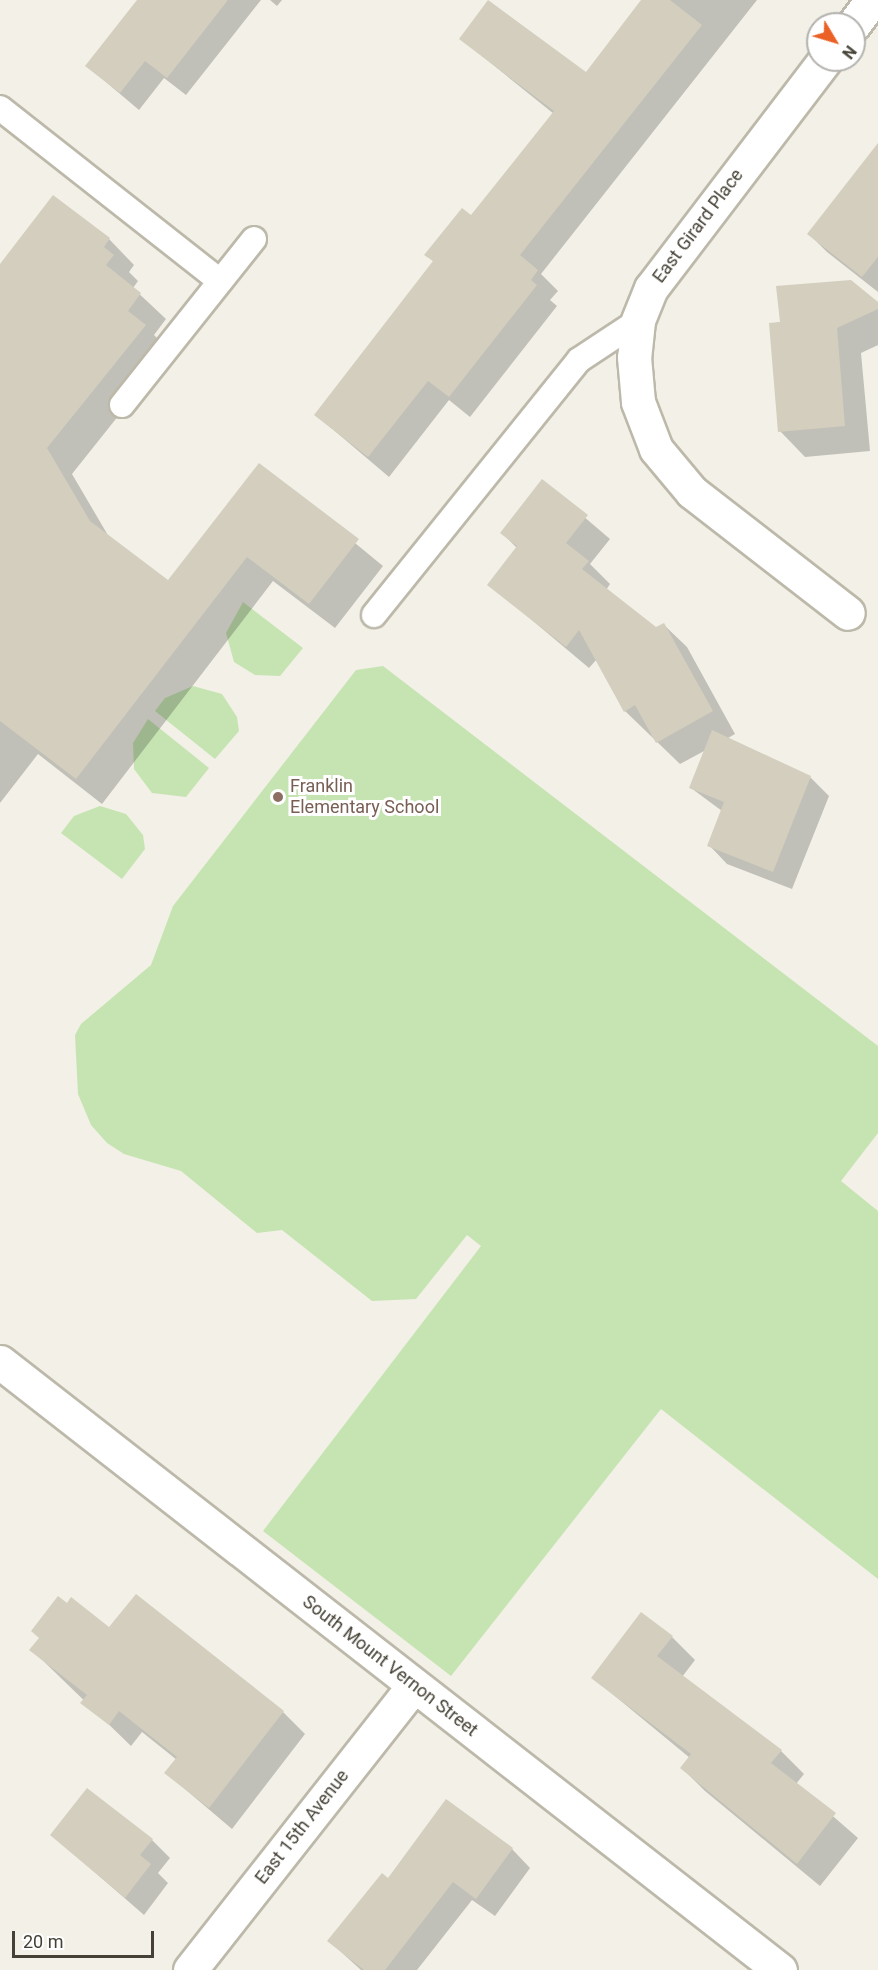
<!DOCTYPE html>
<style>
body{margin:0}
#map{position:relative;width:878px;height:1970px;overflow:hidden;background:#f2f0e7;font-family:Roboto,sans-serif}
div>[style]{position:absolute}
.green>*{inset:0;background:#c6e4b2}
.shadow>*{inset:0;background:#0003}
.building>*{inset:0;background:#d3cebd}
.roads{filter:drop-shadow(2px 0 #bdb9aa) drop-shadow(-2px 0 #bdb9aa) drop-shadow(0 2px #bdb9aa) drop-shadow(0 -2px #bdb9aa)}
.service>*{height:24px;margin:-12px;padding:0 12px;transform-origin:12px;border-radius:12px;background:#fff}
.minor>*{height:33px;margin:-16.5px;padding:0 16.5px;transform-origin:16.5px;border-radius:16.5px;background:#fff}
.dots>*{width:16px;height:16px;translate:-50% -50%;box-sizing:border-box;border:3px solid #fff;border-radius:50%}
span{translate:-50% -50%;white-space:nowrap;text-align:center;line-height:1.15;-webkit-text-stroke:6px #fff;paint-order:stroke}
.street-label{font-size:18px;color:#454136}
.education-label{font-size:18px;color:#785e54}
.left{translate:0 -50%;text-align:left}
.north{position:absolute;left:806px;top:12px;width:60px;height:60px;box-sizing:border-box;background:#fff;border:2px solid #b5b3af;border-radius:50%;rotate:128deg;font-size:16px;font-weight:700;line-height:24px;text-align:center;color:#454136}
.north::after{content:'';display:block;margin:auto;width:21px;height:27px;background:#eb6025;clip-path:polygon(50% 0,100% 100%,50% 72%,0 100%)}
.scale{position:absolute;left:12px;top:1931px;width:142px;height:27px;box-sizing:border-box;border:3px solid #454136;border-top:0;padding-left:8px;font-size:18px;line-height:21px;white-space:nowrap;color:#454136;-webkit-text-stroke:4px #fff;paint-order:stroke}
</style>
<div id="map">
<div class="green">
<div style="clip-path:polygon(243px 602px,303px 648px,280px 676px,255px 675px,234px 662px,226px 633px)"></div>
<div style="clip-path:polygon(383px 666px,878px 1046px,878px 1133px,841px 1181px,878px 1211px,878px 1579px,661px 1409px,451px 1676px,263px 1531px,481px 1246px,467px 1235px,416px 1299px,372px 1301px,282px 1230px,257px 1233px,181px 1171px,124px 1154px,107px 1143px,91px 1125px,78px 1094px,75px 1035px,81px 1024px,151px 965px,173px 906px,356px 670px)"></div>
<div style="clip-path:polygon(193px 686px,222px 694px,237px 717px,239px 731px,215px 759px,155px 711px,165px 698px)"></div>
<div style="clip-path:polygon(148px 719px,209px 768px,186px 797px,152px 793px,134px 769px,133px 743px)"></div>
<div style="clip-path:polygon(100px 806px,126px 814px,143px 835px,145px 849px,122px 879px,61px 833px,74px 816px)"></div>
</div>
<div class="shadow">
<div style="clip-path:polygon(164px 0,261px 0,186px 95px,164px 78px,139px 110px,87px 66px)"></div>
<div style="clip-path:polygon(270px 0,282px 0,277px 6px)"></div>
<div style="clip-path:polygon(643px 0,757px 0,541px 274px,558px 291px,550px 300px,557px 306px,470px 417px,449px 400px,389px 477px,316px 415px,434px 262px,426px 254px,472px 217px,554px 114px,461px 39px,489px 1px,587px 74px)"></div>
<div style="clip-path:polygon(809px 234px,878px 234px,878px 292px,827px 252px)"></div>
<div style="clip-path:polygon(109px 239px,134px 265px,129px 272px,138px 281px,133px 288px,166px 319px,154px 335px,170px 351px,72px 474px,109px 537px,168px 582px,260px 465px,383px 566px,335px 628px,273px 581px,102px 804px,38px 754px,0 803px,0 267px)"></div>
<div style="clip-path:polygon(878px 304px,878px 345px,861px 353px,870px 451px,805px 457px,780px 431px,770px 324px)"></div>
<div style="clip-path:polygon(542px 481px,610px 539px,590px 564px,610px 584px,606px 590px,656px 629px,664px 625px,687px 647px,735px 734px,728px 738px,811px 778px,829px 796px,792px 889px,727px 864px,709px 845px,722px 811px,691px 788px,706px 750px,680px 764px,625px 711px,597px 659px,589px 668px,489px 584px,517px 548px,502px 533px)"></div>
<div style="clip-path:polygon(109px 1629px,283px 1712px,305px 1734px,232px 1829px,166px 1773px,177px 1760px,142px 1732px,131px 1746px,31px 1649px)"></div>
<div style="clip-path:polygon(672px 1637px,695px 1660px,682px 1677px,781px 1751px,804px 1774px,796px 1784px,858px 1838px,820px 1886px,705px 1791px,682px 1768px,690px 1758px,593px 1678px)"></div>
<div style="clip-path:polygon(52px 1835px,152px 1840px,170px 1858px,158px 1873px,168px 1883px,144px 1915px)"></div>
<div style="clip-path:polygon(512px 1849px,530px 1868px,495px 1916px,472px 1900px,417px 1970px,361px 1970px,329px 1941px,389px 1880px)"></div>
</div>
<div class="building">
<div style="clip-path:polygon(137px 0,228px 0,167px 78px,145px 61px,120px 93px,85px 66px)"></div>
<div style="clip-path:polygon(488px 0,586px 72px,641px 0,670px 0,702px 25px,520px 255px,538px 270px,531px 280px,537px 285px,449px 397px,428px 381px,368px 457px,314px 415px,433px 261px,424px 255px,462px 208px,471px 215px,554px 111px,459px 39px)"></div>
<div style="clip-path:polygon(878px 143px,878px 257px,862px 277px,807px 234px)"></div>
<div style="clip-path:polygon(53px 195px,110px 238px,104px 247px,114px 255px,106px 265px,141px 293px,128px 311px,146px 325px,47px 448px,90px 521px,168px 580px,259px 463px,359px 539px,309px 604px,247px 557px,76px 779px,0 721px,0 264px)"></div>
<div style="clip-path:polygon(851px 280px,878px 302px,878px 309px,837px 328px,845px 426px,778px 432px,769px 323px,780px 322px,776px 286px)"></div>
<div style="clip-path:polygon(542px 479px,588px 515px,566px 543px,589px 561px,582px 569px,656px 627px,664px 623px,713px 711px,656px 743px,635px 705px,624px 712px,579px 630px,566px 647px,487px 585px,517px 546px,500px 533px)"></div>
<div style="clip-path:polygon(712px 730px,811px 776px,773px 872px,707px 846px,724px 802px,689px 788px)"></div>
<div style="clip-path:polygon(136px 1594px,284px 1711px,209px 1808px,164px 1773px,177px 1757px,119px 1711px,109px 1725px,80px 1703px,87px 1695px,29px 1650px,39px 1638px,31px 1631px,58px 1596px,67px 1603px,71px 1597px,109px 1627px)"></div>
<div style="clip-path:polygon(641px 1612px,673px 1636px,657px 1656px,782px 1750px,771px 1763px,836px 1813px,797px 1864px,680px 1768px,691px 1754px,591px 1678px)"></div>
<div style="clip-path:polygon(87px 1788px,153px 1839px,140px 1855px,151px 1864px,125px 1898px,50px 1835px)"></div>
<div style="clip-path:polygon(446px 1799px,513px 1848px,476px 1899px,453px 1882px,385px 1970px,364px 1970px,327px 1941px,382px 1873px,388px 1878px)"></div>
</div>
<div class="roads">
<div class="service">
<div style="left:0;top:108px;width:280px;rotate:38.2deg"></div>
<div style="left:122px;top:405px;width:212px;rotate:-51.5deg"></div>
<div style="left:374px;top:615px;width:327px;rotate:-51.2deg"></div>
<div style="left:579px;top:360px;width:71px;rotate:-33.5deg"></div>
</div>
<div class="minor">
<div style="left:854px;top:24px;width:30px;rotate:-53deg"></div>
<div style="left:825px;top:60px;width:287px;rotate:127.3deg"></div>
<div style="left:651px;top:288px;width:35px;rotate:112deg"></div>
<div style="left:638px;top:321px;width:36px;rotate:96deg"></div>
<div style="left:634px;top:357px;width:45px;rotate:84.9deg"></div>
<div style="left:638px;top:402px;width:50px;rotate:69deg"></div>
<div style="left:656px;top:449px;width:56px;rotate:50.1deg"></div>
<div style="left:692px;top:492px;width:197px;rotate:37.8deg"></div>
<div style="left:0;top:1362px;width:989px;rotate:37.94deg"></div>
<div style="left:190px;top:1970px;width:362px;rotate:-51.8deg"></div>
</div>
</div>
<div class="dots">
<div style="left:278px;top:797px;background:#8d6e63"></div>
</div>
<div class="street-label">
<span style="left:698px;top:226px;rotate:-53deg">East Girard Place</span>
<span style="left:390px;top:1666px;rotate:38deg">South Mount Vernon Street</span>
<span style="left:302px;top:1827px;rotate:-52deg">East 15th Avenue</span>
</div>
<div class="education-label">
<span class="left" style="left:290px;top:797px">Franklin<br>Elementary School</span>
</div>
<div class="north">N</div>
<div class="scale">20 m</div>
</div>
